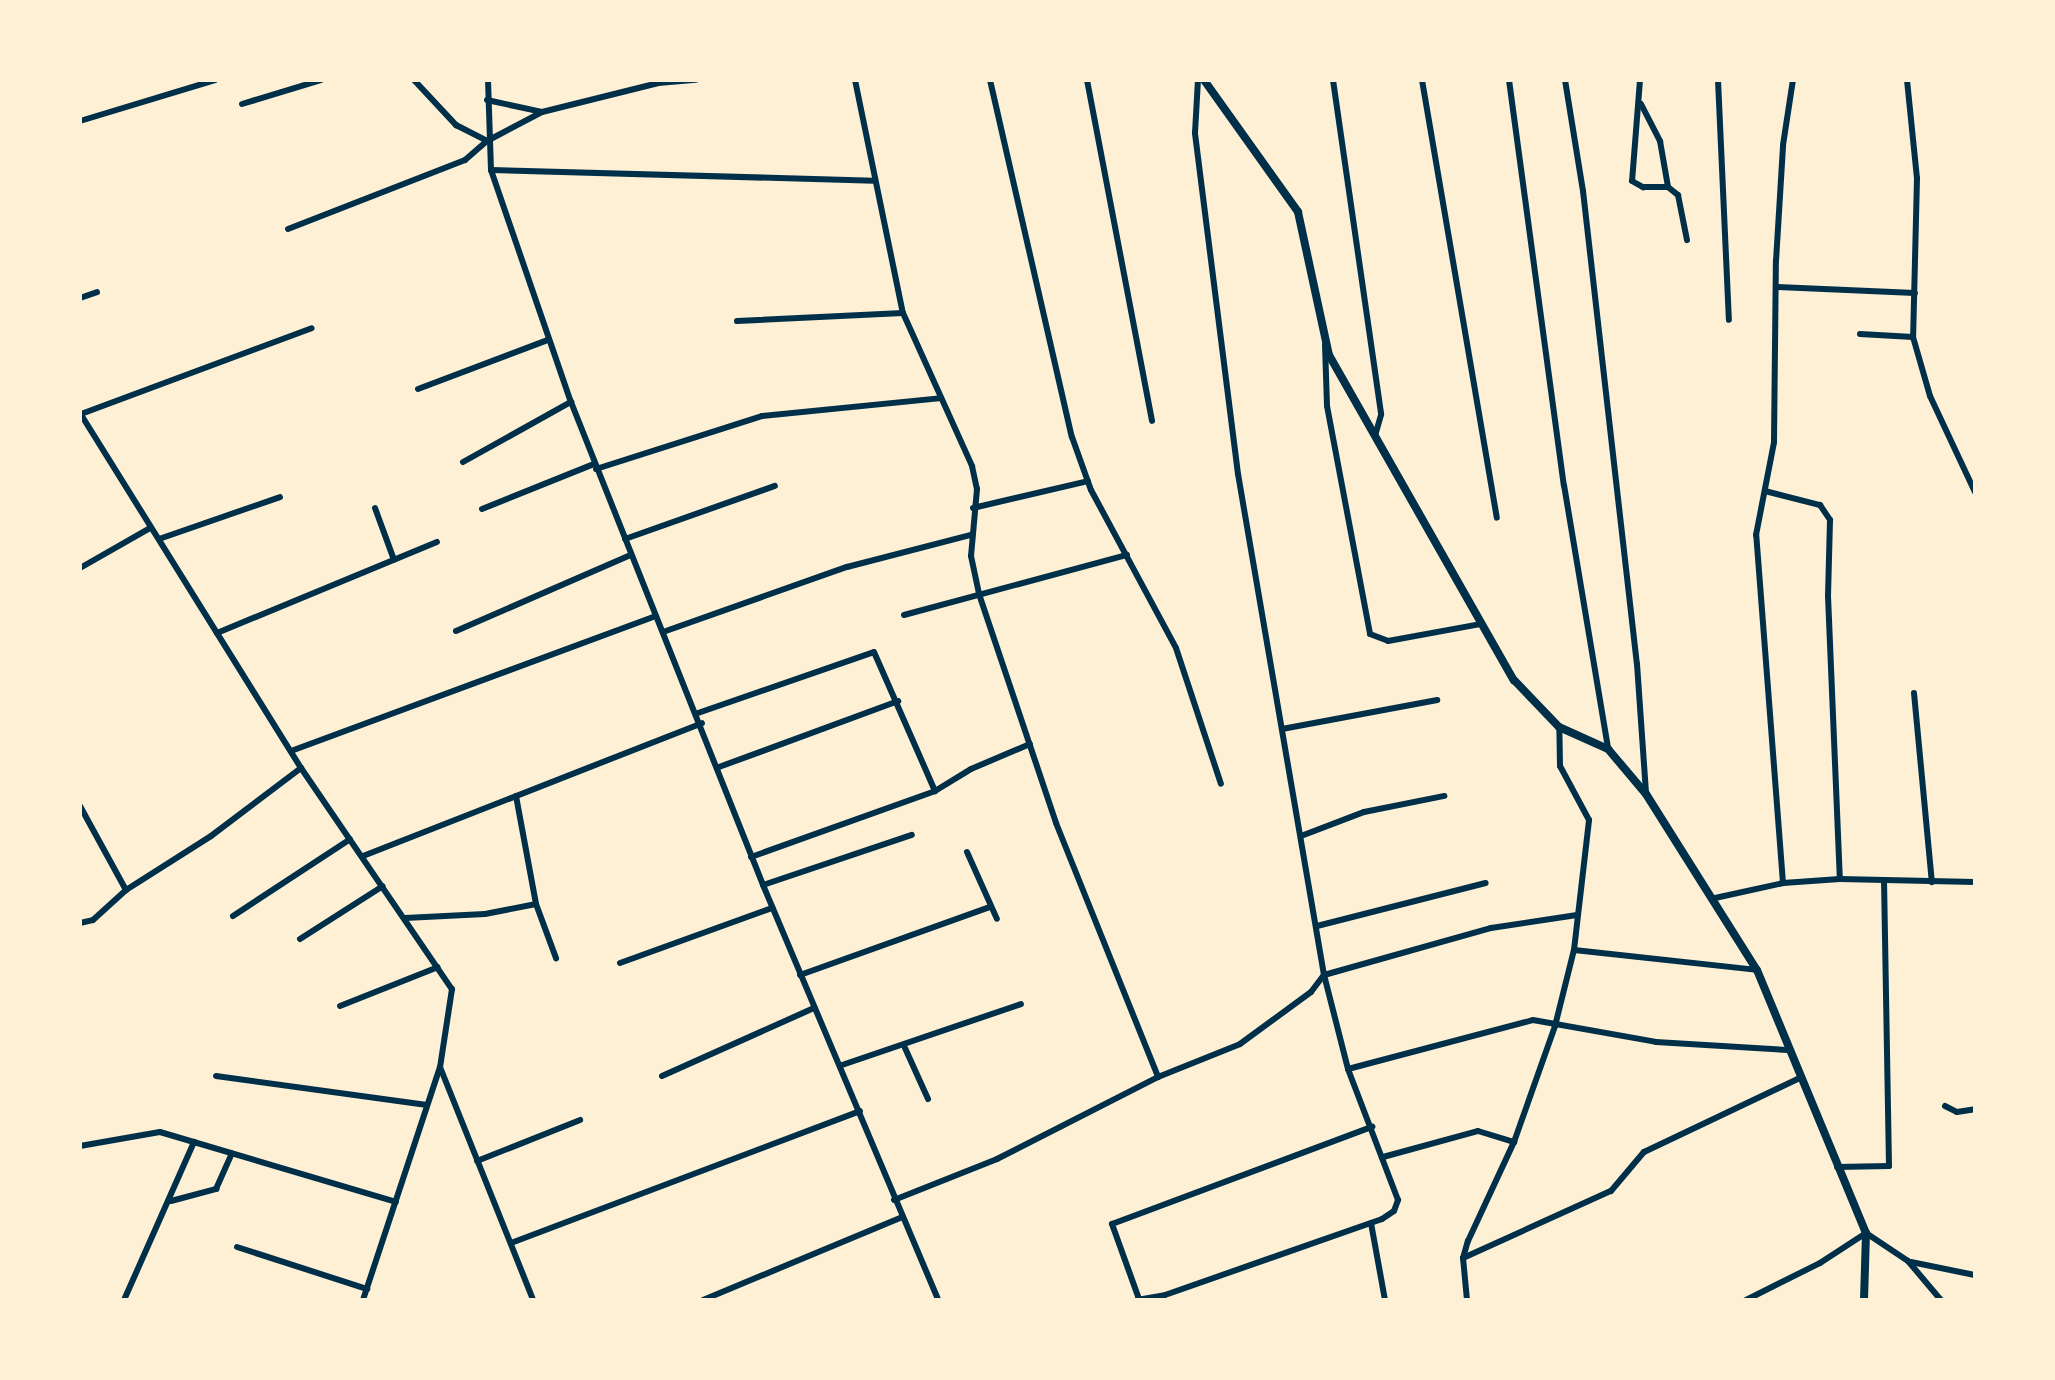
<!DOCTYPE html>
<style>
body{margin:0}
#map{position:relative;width:2055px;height:1380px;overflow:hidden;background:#fdf0d5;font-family:Rubik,sans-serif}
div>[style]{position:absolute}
.minor>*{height:6px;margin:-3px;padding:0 3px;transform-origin:3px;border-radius:3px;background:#003049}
.tertiary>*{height:8px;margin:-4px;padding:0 4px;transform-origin:4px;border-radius:4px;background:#003049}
span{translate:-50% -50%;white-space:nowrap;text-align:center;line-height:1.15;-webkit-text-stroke:8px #fdf0d5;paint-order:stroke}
.frame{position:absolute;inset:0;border:82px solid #fdf0d5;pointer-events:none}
</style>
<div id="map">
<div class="minor">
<div style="left:414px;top:80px;width:62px;rotate:47deg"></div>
<div style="left:456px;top:125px;width:35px;rotate:27deg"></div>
<div style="left:488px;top:80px;width:90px;rotate:88.1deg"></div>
<div style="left:491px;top:170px;width:245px;rotate:71deg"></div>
<div style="left:571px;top:402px;width:520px;rotate:68.32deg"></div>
<div style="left:763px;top:885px;width:450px;rotate:67.1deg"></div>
<div style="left:855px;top:80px;width:238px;rotate:78.4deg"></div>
<div style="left:903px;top:313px;width:168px;rotate:65.7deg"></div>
<div style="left:972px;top:466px;width:24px;rotate:78deg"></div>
<div style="left:977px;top:489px;width:67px;rotate:95.1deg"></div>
<div style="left:971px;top:556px;width:39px;rotate:78deg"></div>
<div style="left:979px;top:594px;width:242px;rotate:71.4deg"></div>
<div style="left:1056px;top:823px;width:274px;rotate:68.1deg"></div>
<div style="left:990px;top:80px;width:366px;rotate:77.1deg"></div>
<div style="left:1072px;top:437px;width:56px;rotate:70.3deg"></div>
<div style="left:1091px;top:490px;width:179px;rotate:61.7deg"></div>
<div style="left:1176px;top:648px;width:143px;rotate:71.7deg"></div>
<div style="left:1087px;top:80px;width:347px;rotate:79.2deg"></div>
<div style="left:1333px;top:80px;width:338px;rotate:81.8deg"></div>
<div style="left:1381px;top:415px;width:22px;rotate:106deg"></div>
<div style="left:1422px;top:80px;width:444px;rotate:80.3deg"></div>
<div style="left:1509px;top:80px;width:409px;rotate:82.3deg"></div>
<div style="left:1564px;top:485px;width:268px;rotate:80.5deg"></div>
<div style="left:1565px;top:80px;width:112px;rotate:80.8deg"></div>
<div style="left:1583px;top:191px;width:476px;rotate:83.5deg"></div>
<div style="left:1637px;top:664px;width:130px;rotate:86deg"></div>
<div style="left:1640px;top:80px;width:101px;rotate:94.5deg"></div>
<div style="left:1632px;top:181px;width:13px;rotate:29deg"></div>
<div style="left:1643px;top:187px;width:25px"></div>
<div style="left:1668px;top:187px;width:13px;rotate:39deg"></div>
<div style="left:1678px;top:195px;width:46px;rotate:78.7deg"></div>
<div style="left:1718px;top:80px;width:240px;rotate:87.4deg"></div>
<div style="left:1907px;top:80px;width:99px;rotate:84.2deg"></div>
<div style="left:1917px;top:178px;width:159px;rotate:91.4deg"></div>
<div style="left:1913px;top:337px;width:61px;rotate:73.9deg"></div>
<div style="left:1930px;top:396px;width:106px;rotate:64.9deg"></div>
<div style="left:487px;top:100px;width:56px;rotate:12.3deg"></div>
<div style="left:242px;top:104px;width:83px;rotate:-16.9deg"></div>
<div style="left:1641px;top:104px;width:42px;rotate:62.8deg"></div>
<div style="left:1660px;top:141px;width:47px;rotate:80.1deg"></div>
<div style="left:80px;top:121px;width:141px;rotate:-16.9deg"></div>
<div style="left:491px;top:170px;width:383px;rotate:1.6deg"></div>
<div style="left:288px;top:229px;width:190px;rotate:-21.3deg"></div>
<div style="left:465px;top:160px;width:29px;rotate:-41deg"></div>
<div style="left:487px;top:141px;width:62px;rotate:-27.8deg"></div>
<div style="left:542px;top:112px;width:120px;rotate:-14deg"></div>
<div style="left:658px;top:83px;width:38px;rotate:-5deg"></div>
<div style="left:1776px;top:287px;width:139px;rotate:2.5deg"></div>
<div style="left:80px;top:298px;width:18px;rotate:-19deg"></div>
<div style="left:737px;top:321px;width:166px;rotate:-2.8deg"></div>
<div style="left:1860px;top:334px;width:53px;rotate:3.2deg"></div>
<div style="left:1325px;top:345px;width:61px;rotate:88.1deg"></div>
<div style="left:1327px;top:406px;width:232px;rotate:79.3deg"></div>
<div style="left:1370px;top:634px;width:19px;rotate:21deg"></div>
<div style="left:1388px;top:641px;width:95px;rotate:-10.4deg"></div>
<div style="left:418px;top:389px;width:139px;rotate:-20.7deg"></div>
<div style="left:80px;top:413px;width:418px;rotate:58.1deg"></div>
<div style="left:301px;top:768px;width:268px;rotate:55.7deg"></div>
<div style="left:452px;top:989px;width:79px;rotate:98.7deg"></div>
<div style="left:440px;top:1067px;width:245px;rotate:108.3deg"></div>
<div style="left:81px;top:414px;width:246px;rotate:-20.4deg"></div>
<div style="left:463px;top:462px;width:124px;rotate:-29.1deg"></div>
<div style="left:596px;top:469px;width:174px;rotate:-17.7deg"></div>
<div style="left:762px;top:416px;width:180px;rotate:-5.7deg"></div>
<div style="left:1765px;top:491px;width:57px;rotate:14.3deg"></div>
<div style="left:1820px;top:505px;width:18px;rotate:56deg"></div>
<div style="left:1830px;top:520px;width:76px;rotate:91.5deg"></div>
<div style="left:1828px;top:596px;width:283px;rotate:87.6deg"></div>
<div style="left:375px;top:508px;width:55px;rotate:69.9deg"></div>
<div style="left:973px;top:508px;width:118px;rotate:-13.2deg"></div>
<div style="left:482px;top:509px;width:121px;rotate:-21.9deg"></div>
<div style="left:159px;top:539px;width:128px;rotate:-19.1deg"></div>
<div style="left:625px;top:539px;width:159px;rotate:-19.5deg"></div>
<div style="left:80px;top:568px;width:81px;rotate:-29.7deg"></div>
<div style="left:904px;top:615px;width:231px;rotate:-15.1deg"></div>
<div style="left:456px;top:631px;width:191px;rotate:-23.5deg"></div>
<div style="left:663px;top:632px;width:195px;rotate:-19.5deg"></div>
<div style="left:847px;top:567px;width:128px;rotate:-14.5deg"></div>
<div style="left:217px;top:633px;width:238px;rotate:-22.5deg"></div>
<div style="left:1914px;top:693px;width:190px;rotate:84.6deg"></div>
<div style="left:698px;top:713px;width:186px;rotate:-19.1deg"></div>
<div style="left:874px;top:652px;width:152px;rotate:66.3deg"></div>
<div style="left:1282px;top:729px;width:158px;rotate:-10.6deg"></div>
<div style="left:291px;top:751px;width:389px;rotate:-20.3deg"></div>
<div style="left:719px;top:767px;width:191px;rotate:-20.2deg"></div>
<div style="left:516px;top:796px;width:110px;rotate:79.5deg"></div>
<div style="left:536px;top:904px;width:58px;rotate:69.7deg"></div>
<div style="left:80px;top:806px;width:96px;rotate:61.3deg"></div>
<div style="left:1301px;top:836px;width:67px;rotate:-20.9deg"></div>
<div style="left:1364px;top:812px;width:82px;rotate:-11.3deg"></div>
<div style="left:967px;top:852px;width:73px;rotate:65.9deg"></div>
<div style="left:363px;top:856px;width:364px;rotate:-21.4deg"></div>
<div style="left:751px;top:857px;width:195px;rotate:-19.7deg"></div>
<div style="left:935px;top:791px;width:42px;rotate:-31.4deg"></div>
<div style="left:971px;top:769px;width:64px;rotate:-23deg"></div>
<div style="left:1783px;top:883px;width:349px;rotate:-94.4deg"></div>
<div style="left:1756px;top:535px;width:95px;rotate:-79deg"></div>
<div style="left:1774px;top:442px;width:181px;rotate:-89.4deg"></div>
<div style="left:1776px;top:261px;width:116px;rotate:-86.5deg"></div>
<div style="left:1783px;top:145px;width:66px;rotate:-81.3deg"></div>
<div style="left:763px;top:885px;width:157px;rotate:-18.6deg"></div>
<div style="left:1715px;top:898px;width:70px;rotate:-12.4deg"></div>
<div style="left:1783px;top:883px;width:57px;rotate:-4deg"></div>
<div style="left:1840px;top:879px;width:135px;rotate:1.3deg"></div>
<div style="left:233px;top:916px;width:140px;rotate:-33.3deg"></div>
<div style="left:405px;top:918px;width:80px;rotate:-2.9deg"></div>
<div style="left:485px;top:914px;width:52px;rotate:-11.1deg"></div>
<div style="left:80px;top:923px;width:13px;rotate:-13deg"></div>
<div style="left:93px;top:920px;width:45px;rotate:-42.3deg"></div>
<div style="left:126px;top:890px;width:101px;rotate:-32.4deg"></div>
<div style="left:211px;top:836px;width:113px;rotate:-37.1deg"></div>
<div style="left:1317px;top:926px;width:174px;rotate:-14.3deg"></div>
<div style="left:300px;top:939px;width:98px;rotate:-32.6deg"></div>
<div style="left:1574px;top:950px;width:184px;rotate:6.2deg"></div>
<div style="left:620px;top:963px;width:162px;rotate:-19.9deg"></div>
<div style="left:800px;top:975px;width:202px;rotate:-19.7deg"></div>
<div style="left:340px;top:1006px;width:105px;rotate:-21.7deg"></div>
<div style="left:905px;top:1048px;width:56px;rotate:65.7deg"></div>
<div style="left:842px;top:1065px;width:189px;rotate:-18.8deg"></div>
<div style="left:440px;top:1067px;width:251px;rotate:68.2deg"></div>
<div style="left:1348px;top:1069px;width:191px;rotate:-14.8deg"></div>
<div style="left:1533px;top:1020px;width:125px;rotate:10.1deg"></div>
<div style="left:1656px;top:1042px;width:132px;rotate:3.5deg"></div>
<div style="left:216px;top:1076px;width:213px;rotate:7.8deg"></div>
<div style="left:662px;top:1076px;width:167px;rotate:-24.1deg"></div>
<div style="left:1945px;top:1106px;width:13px;rotate:27deg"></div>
<div style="left:1957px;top:1112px;width:18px;rotate:-9deg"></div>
<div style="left:80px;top:1146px;width:81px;rotate:-9.9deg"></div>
<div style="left:160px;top:1132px;width:246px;rotate:16.5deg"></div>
<div style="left:1383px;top:1157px;width:98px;rotate:-15.3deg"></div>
<div style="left:1478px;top:1131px;width:38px;rotate:17deg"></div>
<div style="left:477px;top:1161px;width:111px;rotate:-21.7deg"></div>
<div style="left:1837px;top:1167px;width:52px;rotate:-1.1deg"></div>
<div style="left:1889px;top:1166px;width:286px;rotate:-91deg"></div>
<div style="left:894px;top:1200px;width:111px;rotate:-21.7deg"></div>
<div style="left:997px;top:1159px;width:181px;rotate:-27deg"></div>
<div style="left:1158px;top:1077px;width:88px;rotate:-21.9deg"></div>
<div style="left:1240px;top:1044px;width:88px;rotate:-36.2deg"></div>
<div style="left:1311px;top:992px;width:21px;rotate:-53deg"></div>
<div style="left:1324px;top:975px;width:173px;rotate:-15.7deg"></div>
<div style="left:1491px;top:928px;width:87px;rotate:-8.6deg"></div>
<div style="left:171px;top:1201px;width:47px;rotate:-14.9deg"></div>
<div style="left:216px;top:1189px;width:39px;rotate:-66deg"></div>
<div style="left:1371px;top:1223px;width:78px;rotate:79.7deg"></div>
<div style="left:511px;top:1243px;width:373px;rotate:-20.7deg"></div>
<div style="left:237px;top:1247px;width:137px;rotate:17.9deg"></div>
<div style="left:1463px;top:1258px;width:162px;rotate:-24.4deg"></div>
<div style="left:1611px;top:1191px;width:51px;rotate:-49.8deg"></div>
<div style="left:1644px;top:1152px;width:173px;rotate:-25.4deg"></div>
<div style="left:1911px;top:1262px;width:65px;rotate:11.5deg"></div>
<div style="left:1139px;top:1299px;width:80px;rotate:-109.8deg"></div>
<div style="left:1112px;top:1224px;width:278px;rotate:-20.5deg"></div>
<div style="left:124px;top:1300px;width:173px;rotate:-66.1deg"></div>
<div style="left:703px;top:1300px;width:216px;rotate:-22.6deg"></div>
<div style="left:1137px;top:1300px;width:28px;rotate:-10deg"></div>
<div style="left:1165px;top:1295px;width:230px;rotate:-19.3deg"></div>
<div style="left:1382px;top:1219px;width:14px;rotate:-34deg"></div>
<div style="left:1394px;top:1211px;width:12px;rotate:-70deg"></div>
<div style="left:1398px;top:1200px;width:140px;rotate:-110.9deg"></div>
<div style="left:1348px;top:1069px;width:97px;rotate:-104.3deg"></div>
<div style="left:1324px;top:975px;width:508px;rotate:-99.74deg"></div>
<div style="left:1238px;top:474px;width:344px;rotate:-97.2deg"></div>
<div style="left:1195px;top:133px;width:53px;rotate:-86.8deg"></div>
<div style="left:1467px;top:1300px;width:42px;rotate:-95.4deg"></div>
<div style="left:1463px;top:1258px;width:18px;rotate:-74deg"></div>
<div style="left:1468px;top:1241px;width:109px;rotate:-65.1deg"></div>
<div style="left:1514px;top:1142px;width:123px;rotate:-70.5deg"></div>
<div style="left:1555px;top:1026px;width:78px;rotate:-76deg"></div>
<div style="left:1574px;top:950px;width:131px;rotate:-83.4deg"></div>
<div style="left:1589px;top:820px;width:61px;rotate:-118.2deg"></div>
<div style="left:1560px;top:766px;width:39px;rotate:-91deg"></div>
<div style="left:1746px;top:1300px;width:83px;rotate:-26.6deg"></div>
<div style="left:1820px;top:1263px;width:55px;rotate:-33.1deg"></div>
<div style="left:1866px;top:1233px;width:50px;rotate:33.7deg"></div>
<div style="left:1908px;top:1261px;width:51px;rotate:49.8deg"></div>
</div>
<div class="tertiary">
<div style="left:1204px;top:80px;width:162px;rotate:54.5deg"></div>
<div style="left:1298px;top:212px;width:146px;rotate:77.8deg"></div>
<div style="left:1329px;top:355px;width:374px;rotate:60.4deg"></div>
<div style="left:1514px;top:680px;width:65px;rotate:46.2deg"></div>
<div style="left:1559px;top:727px;width:54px;rotate:24.2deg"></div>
<div style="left:1608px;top:749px;width:59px;rotate:49.8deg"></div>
<div style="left:1646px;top:794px;width:208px;rotate:57.8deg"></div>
<div style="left:1757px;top:970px;width:285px;rotate:67.5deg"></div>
<div style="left:1866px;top:1233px;width:67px;rotate:91.7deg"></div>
</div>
<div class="frame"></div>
</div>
